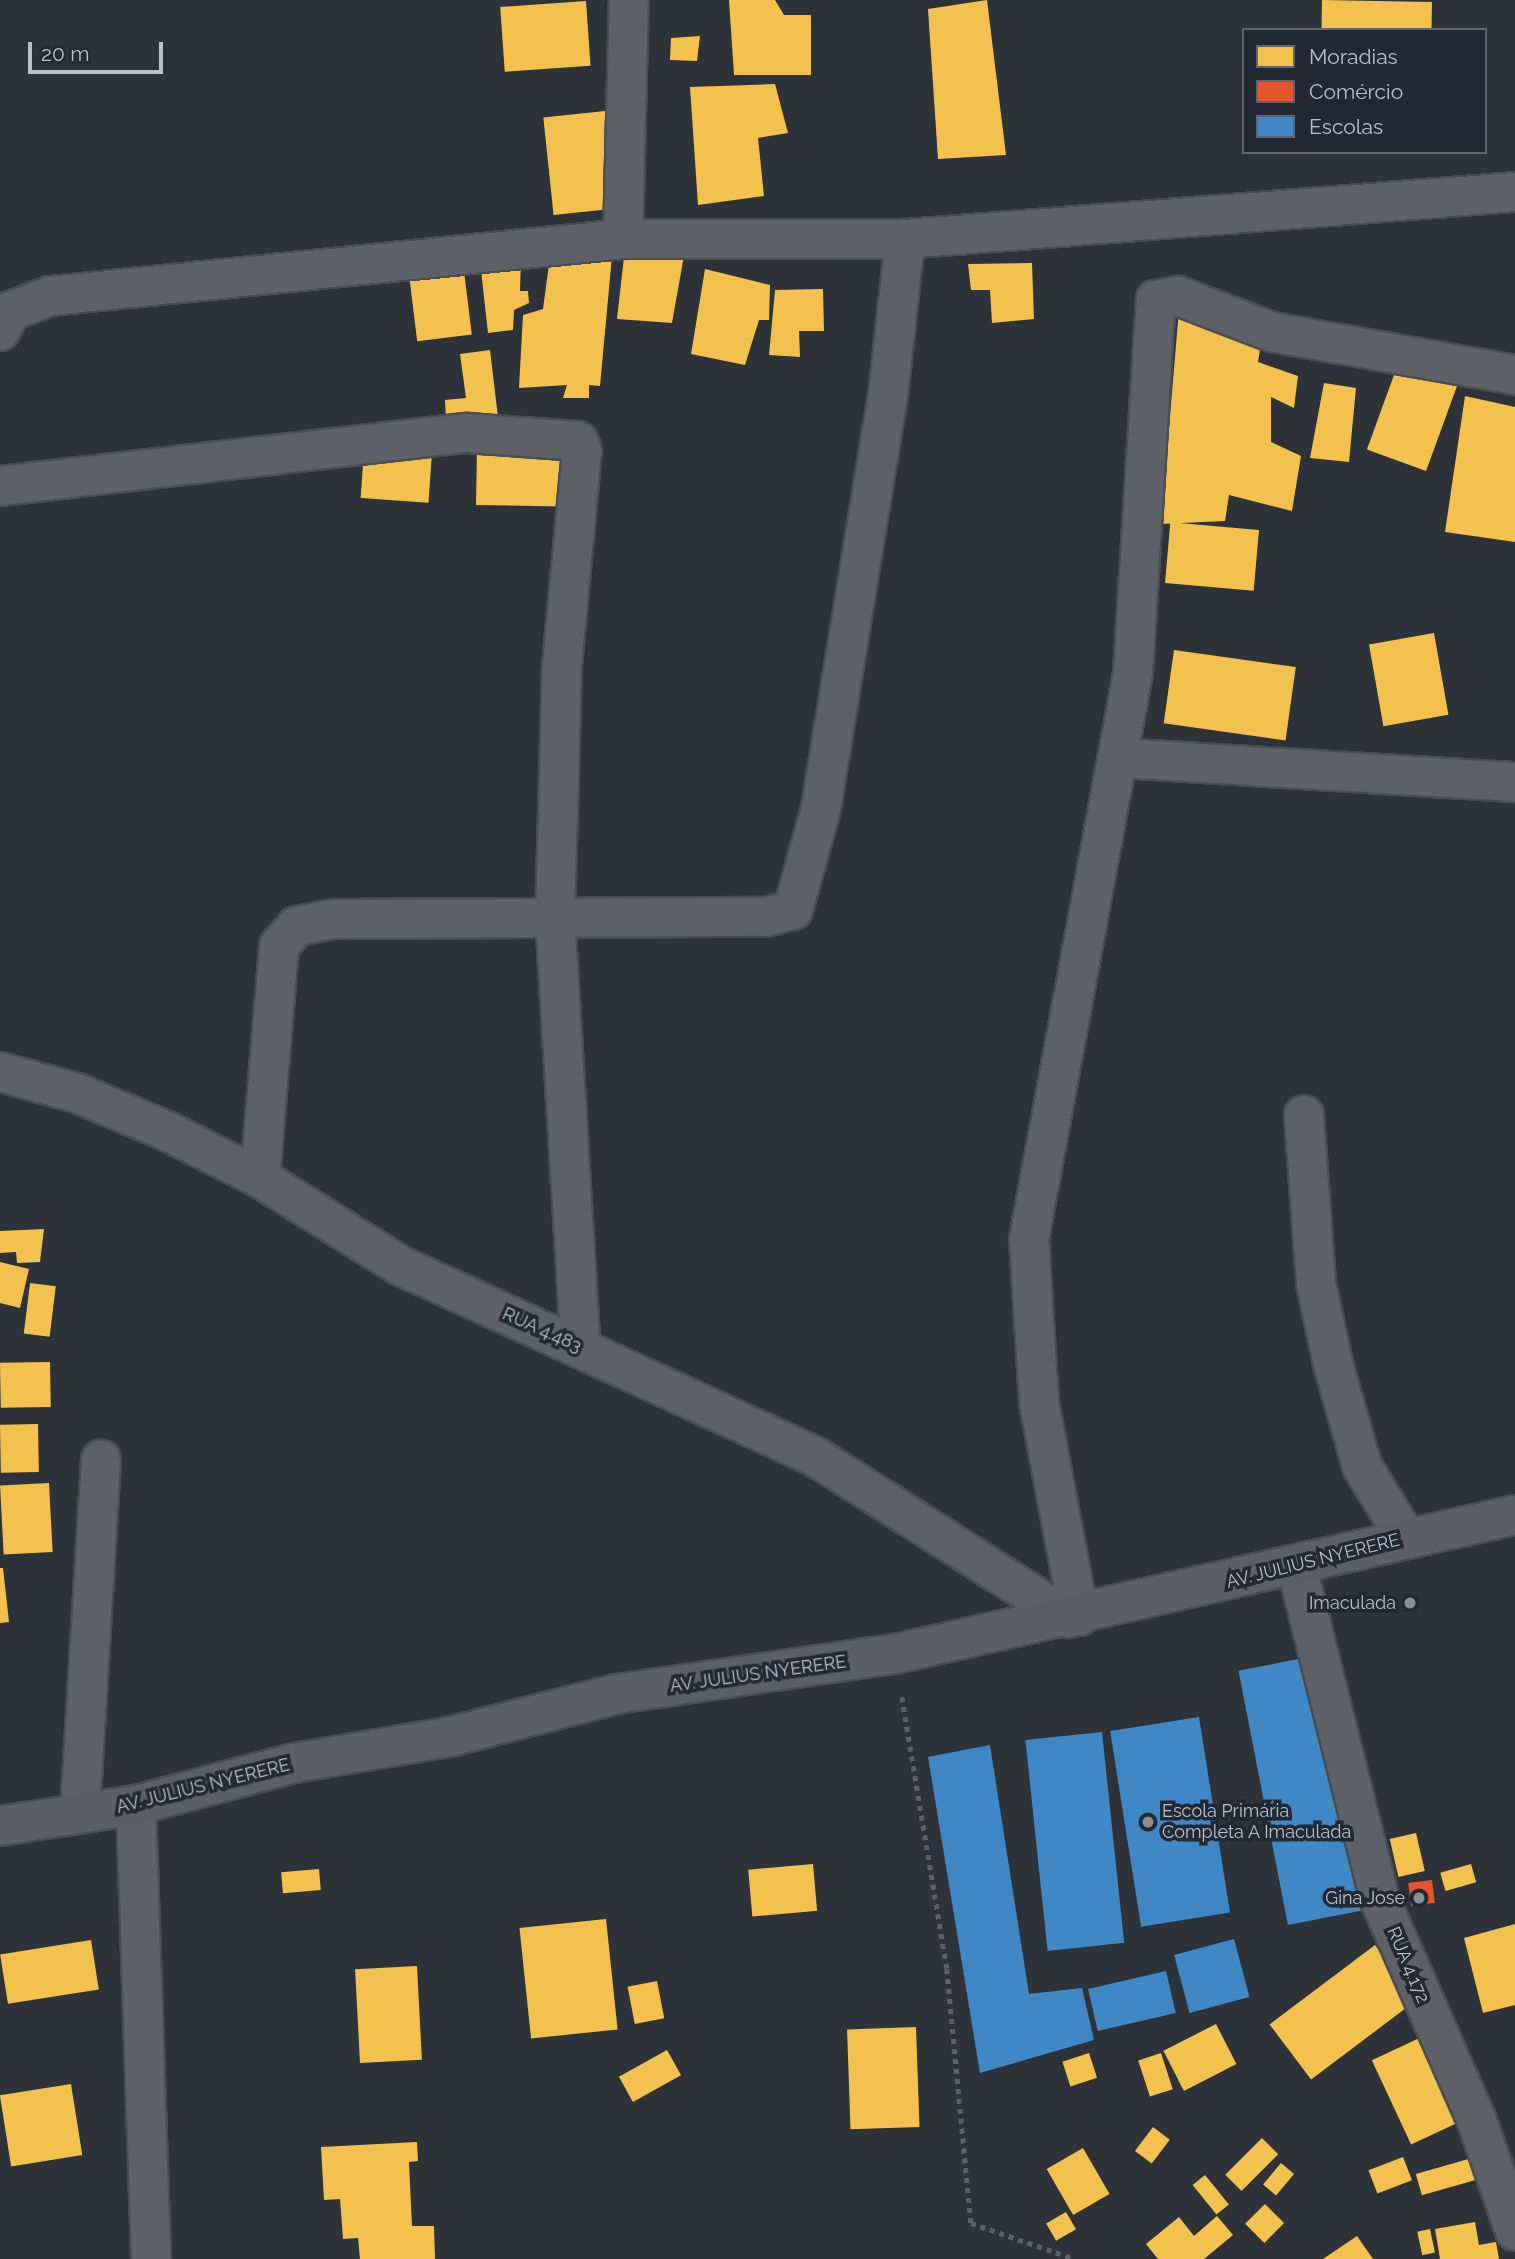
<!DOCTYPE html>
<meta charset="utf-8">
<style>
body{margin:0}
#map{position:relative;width:1515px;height:2259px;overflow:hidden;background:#2e333a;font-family:Raleway,sans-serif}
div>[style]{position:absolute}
.homes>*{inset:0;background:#f2c14e;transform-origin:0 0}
.shops>*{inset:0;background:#e4572e;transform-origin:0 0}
.schools>*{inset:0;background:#3f88c5;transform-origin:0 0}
.path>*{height:4.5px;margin-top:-2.25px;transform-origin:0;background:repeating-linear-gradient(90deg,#5c6165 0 5px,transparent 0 10px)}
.roads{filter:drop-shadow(2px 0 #4a4e53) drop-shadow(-2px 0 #4a4e53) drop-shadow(0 2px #4a4e53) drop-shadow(0 -2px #4a4e53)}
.minor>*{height:38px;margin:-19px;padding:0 19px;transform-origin:19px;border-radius:19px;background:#5e6268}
.secondary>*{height:38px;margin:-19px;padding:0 19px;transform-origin:19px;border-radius:19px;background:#5c6066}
.dots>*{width:19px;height:19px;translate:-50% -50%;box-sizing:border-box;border:4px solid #222934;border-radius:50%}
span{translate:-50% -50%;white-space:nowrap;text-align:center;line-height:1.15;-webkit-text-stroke:7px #222934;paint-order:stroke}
.street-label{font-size:18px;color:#bac0c9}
.poi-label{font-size:18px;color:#bac0c9}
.right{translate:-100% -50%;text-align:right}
.left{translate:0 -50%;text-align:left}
.legend{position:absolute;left:1242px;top:28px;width:245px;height:126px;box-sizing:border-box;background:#222934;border:2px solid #5f6570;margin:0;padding:9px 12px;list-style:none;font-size:21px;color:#bac0c9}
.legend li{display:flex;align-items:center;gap:14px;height:35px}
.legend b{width:35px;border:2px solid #5f6570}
.scale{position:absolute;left:28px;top:42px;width:135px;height:32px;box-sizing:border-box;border:4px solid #bac0c9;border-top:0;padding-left:9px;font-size:21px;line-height:24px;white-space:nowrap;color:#bac0c9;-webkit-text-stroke:5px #222934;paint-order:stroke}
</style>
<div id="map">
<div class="homes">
<div style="clip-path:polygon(729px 0,775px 0,784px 15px,811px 15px,811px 75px,734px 75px)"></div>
<div style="clip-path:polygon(987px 0,1006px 155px,938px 159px,928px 9px)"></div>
<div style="left:1322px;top:0;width:110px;height:30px;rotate:1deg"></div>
<div style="left:586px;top:1px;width:65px;height:86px;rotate:86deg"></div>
<div style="clip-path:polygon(700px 36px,697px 61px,670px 60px,671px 38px)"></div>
<div style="clip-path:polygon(775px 84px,788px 133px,758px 138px,764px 196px,698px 205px,690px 87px)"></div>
<div style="left:605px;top:111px;width:98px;height:62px;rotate:84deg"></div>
<div style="clip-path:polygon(625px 248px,685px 250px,672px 323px,617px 319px)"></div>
<div style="clip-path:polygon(612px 256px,600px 386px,589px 385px,589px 398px,563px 398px,567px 385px,519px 388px,523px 315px,543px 309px,550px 257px)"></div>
<div style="clip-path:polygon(521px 258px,520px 291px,528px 291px,529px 303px,514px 310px,513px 330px,488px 333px,480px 261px)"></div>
<div style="clip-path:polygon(1032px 263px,1034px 319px,992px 323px,990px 290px,971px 290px,968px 264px)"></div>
<div style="clip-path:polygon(705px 269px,770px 285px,769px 320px,759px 320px,745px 365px,691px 354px)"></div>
<div style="left:464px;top:271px;width:64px;height:55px;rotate:83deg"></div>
<div style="clip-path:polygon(823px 289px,824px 331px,799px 331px,800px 357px,769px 355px,775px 290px)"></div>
<div style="clip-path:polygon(1179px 309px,1262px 337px,1258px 362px,1298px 376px,1294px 408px,1271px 397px,1271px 442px,1301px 456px,1292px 511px,1229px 495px,1225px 521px,1161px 524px)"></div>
<div style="clip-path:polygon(490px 350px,498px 417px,446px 420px,445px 400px,466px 398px,460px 354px)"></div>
<div style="left:1398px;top:364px;width:63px;height:91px;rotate:20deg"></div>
<div style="clip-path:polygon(1324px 383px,1356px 388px,1349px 462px,1310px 458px)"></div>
<div style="clip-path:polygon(1465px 396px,1515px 407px,1515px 542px,1445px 532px)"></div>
<div style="left:477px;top:448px;width:86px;height:57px;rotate:1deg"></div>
<div style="left:364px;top:450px;width:68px;height:48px;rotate:4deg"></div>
<div style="left:1259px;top:530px;width:61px;height:89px;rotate:95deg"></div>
<div style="left:1434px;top:633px;width:83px;height:66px;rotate:80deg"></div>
<div style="left:1174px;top:650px;width:123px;height:74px;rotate:8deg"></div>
<div style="clip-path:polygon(44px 1229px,40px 1262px,17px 1263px,16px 1252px,0 1253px,0 1231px)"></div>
<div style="clip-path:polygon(0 1262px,29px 1269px,20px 1308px,0 1303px)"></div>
<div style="left:30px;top:1283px;width:26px;height:51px;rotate:7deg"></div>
<div style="left:50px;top:1362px;width:45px;height:50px;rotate:89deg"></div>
<div style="left:38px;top:1424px;width:48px;height:38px;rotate:89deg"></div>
<div style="left:49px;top:1483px;width:69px;height:49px;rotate:87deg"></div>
<div style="clip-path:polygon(0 1568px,3px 1568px,9px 1622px,0 1623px)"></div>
<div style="left:1416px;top:1833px;width:39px;height:27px;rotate:77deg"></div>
<div style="left:813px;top:1864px;width:47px;height:65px;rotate:85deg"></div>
<div style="left:1471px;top:1864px;width:19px;height:32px;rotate:74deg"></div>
<div style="left:319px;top:1869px;width:21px;height:38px;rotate:85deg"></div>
<div style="left:606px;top:1919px;width:111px;height:87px;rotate:84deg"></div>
<div style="clip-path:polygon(1515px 1924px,1515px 2005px,1483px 2013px,1464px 1938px)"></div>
<div style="left:91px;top:1940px;width:50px;height:92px;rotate:81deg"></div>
<div style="left:1375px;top:1945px;width:69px;height:132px;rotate:53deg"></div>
<div style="left:417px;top:1966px;width:94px;height:62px;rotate:87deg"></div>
<div style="left:657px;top:1981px;width:38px;height:30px;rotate:79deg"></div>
<div style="left:1216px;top:2024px;width:45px;height:59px;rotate:63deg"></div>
<div style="left:916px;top:2027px;width:100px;height:69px;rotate:88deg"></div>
<div style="left:1428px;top:2034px;width:93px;height:62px;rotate:65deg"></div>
<div style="left:667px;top:2050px;width:29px;height:55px;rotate:61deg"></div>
<div style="left:1089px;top:2053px;width:26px;height:28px;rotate:72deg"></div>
<div style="left:1161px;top:2053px;width:38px;height:24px;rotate:72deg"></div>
<div style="left:71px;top:2084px;width:72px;height:72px;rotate:81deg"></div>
<div style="left:1153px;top:2127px;width:21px;height:30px;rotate:37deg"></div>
<div style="left:1262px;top:2138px;width:23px;height:52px;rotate:45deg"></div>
<div style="clip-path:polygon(417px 2142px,418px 2161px,409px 2162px,412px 2226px,434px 2226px,435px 2259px,360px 2259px,358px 2238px,343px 2239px,340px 2199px,324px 2200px,321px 2147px)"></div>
<div style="left:1083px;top:2148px;width:53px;height:42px;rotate:60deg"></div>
<div style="left:1486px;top:2154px;width:22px;height:73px;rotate:74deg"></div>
<div style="left:1403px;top:2157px;width:25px;height:37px;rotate:69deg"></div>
<div style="left:1281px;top:2163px;width:17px;height:28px;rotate:40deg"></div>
<div style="left:1205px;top:2175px;width:38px;height:16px;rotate:51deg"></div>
<div style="left:1265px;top:2204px;width:27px;height:28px;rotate:45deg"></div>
<div style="left:1066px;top:2212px;width:20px;height:23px;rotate:60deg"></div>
<div style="clip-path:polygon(1217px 2216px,1233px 2235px,1204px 2259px,1158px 2259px,1146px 2244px,1179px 2217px,1194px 2236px)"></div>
<div style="clip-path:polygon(1475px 2222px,1479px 2245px,1496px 2242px,1499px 2259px,1440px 2259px,1435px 2229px)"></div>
<div style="left:1430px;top:2229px;width:24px;height:13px;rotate:78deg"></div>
<div style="clip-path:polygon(1357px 2236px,1373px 2259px,1323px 2259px)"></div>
</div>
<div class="shops">
<div style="left:1432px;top:1880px;width:23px;height:24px;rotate:83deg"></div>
</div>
<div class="schools">
<div style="left:1319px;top:1655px;width:259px;height:82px;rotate:79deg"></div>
<div style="left:1199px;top:1717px;width:198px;height:90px;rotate:81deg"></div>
<div style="left:1102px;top:1732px;width:212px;height:77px;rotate:84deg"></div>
<div style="clip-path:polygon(990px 1745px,1029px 1994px,1082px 1988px,1094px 2040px,980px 2073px,928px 1757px)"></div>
<div style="left:1234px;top:1939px;width:60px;height:62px;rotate:75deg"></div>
<div style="left:1166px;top:1971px;width:43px;height:80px;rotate:77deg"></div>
</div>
<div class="path">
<div style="left:902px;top:1697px;width:276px;rotate:80.6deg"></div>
<div style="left:947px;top:1969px;width:255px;rotate:84.6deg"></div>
<div style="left:971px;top:2223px;width:110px;rotate:19.1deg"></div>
</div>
<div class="roads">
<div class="minor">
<div style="left:623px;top:239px;width:239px;rotate:-88.6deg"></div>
<div style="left:0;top:331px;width:23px;rotate:-61deg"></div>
<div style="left:11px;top:311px;width:42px;rotate:-21deg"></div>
<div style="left:50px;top:296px;width:576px;rotate:-5.68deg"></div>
<div style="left:623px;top:239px;width:282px"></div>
<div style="left:905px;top:239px;width:612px;rotate:-4.41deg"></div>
<div style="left:0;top:486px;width:471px;rotate:-6.5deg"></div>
<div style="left:468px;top:433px;width:110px;rotate:4.2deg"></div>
<div style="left:578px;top:441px;width:10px;rotate:66deg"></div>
<div style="left:582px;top:450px;width:218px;rotate:95.3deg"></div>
<div style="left:562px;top:667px;width:249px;rotate:91.6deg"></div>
<div style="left:555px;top:916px;width:433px;rotate:86.6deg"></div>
<div style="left:1120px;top:758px;width:396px;rotate:3.5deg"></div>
<div style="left:0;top:1072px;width:80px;rotate:15.3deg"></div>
<div style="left:77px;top:1093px;width:100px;rotate:23deg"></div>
<div style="left:169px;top:1132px;width:102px;rotate:26.8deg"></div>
<div style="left:260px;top:1178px;width:166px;rotate:32deg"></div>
<div style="left:401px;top:1266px;width:457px;rotate:24.7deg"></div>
<div style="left:816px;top:1457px;width:300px;rotate:32.5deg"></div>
<div style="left:1304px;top:1115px;width:168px;rotate:85.9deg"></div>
<div style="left:1316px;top:1283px;width:83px;rotate:78.1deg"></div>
<div style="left:1333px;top:1364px;width:106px;rotate:74.1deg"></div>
<div style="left:1362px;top:1466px;width:84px;rotate:58.6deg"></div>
<div style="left:260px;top:1178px;width:233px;rotate:-85.3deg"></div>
<div style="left:279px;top:946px;width:27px;rotate:-48deg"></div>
<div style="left:297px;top:926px;width:38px;rotate:-11deg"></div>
<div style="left:334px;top:919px;width:432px;rotate:-0.3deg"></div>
<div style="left:766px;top:917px;width:28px;rotate:-15deg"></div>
<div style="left:793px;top:910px;width:106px;rotate:-74.6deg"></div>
<div style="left:821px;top:808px;width:417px;rotate:-80.8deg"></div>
<div style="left:888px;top:396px;width:158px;rotate:-83.8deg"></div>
<div style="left:1297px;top:1568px;width:342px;rotate:76deg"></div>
<div style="left:1380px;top:1900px;width:241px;rotate:66.3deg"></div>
<div style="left:1477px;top:2121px;width:116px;rotate:70.9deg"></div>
<div style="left:1079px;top:1616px;width:218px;rotate:-100.6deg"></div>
<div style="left:1039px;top:1402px;width:163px;rotate:-93.5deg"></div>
<div style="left:1029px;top:1239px;width:575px;rotate:-79.59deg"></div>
<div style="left:1133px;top:673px;width:374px;rotate:-86.5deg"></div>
<div style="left:1156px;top:300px;width:22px;rotate:-10deg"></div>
<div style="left:1178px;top:296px;width:101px;rotate:21deg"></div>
<div style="left:1272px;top:332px;width:247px;rotate:10deg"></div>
<div style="left:136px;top:1805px;width:454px;rotate:88.1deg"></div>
<div style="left:80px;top:1813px;width:354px;rotate:-86.6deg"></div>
</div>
<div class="secondary">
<div style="left:0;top:1826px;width:138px;rotate:-8.8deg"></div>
<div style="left:136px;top:1805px;width:163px;rotate:-14.9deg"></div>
<div style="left:294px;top:1763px;width:157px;rotate:-9.5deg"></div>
<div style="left:449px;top:1737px;width:172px;rotate:-14.4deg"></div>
<div style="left:616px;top:1694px;width:282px;rotate:-8.2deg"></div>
<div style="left:895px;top:1654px;width:635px;rotate:-12.64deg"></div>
</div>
</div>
<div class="dots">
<div style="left:1410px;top:1603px;background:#898f97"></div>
<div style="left:1148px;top:1822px;background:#898f97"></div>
<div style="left:1419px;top:1898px;background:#898f97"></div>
</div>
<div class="street-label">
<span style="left:542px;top:1330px;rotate:24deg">RUA 4.483</span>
<span style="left:1313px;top:1561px;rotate:-14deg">AV. JULIUS NYERERE</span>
<span style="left:758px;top:1674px;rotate:-8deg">AV. JULIUS NYERERE</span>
<span style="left:203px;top:1786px;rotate:-14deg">AV. JULIUS NYERERE</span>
<span style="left:1408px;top:1965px;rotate:67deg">RUA 4.172</span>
</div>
<div class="poi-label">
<span class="right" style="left:1396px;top:1603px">Imaculada</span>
<span class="left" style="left:1162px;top:1822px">Escola Primária<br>Completa A Imaculada</span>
<span class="right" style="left:1405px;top:1898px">Gina Jose</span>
</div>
<ul class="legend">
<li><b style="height:19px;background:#f2c14e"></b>Moradias</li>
<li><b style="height:19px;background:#e4572e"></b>Comércio</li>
<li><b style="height:19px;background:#3f88c5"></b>Escolas</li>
</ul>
<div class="scale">20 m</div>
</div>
